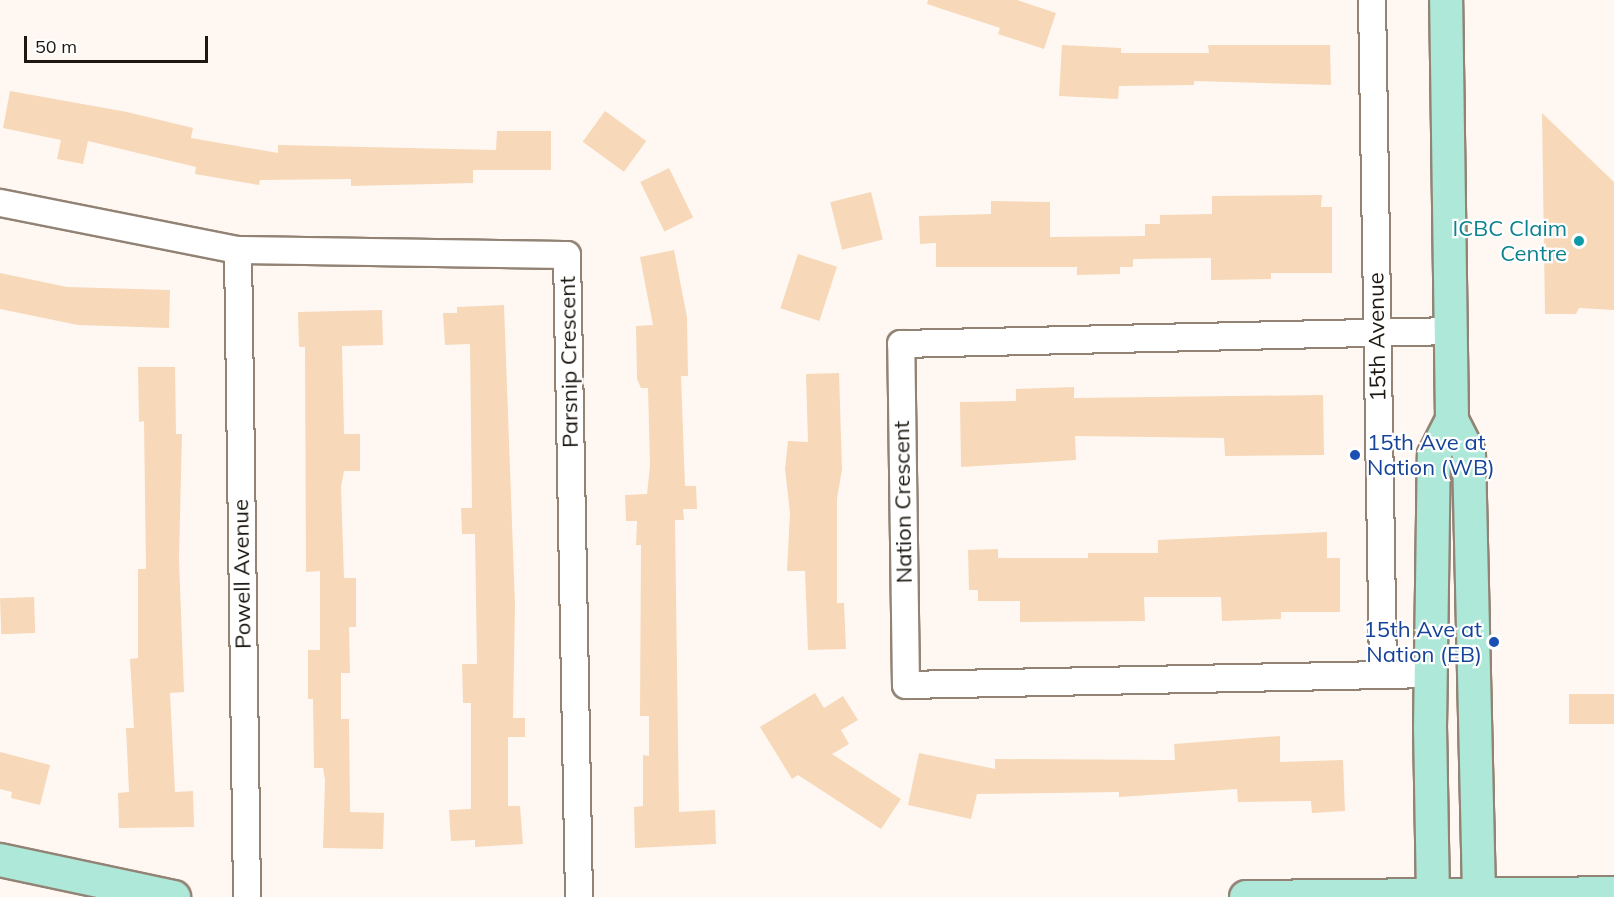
<!DOCTYPE html>
<style>
body{margin:0}
#map{position:relative;width:1614px;height:897px;overflow:hidden;background:#fff8f2;font-family:Mulish,sans-serif}
div>[style]{position:absolute}
.building>*{inset:0;background:#f7d8b9;transform-origin:0 0}
.roads{filter:drop-shadow(2px 0 #928375) drop-shadow(-2px 0 #928375) drop-shadow(0 2px #928375) drop-shadow(0 -2px #928375)}
.minor>*{height:26px;margin:-13px;padding:0 13px;transform-origin:13px;border-radius:13px;background:#fff}
.major>*{height:32px;margin:-16px;padding:0 16px;transform-origin:16px;border-radius:16px;background:#ade8d9}
.dots>*{width:16px;height:16px;translate:-50% -50%;box-sizing:border-box;border:3px solid #fff;border-radius:50%}
span{translate:-50% -50%;white-space:nowrap;text-align:center;line-height:1.15;-webkit-text-stroke:4.5px #fff;paint-order:stroke}
.culture-label{font-size:22px;color:#0d838f}
.right{translate:-100% -50%;text-align:right}
.street-label{font-size:22px;color:#1d1812}
.transit-label{font-size:22px;color:#164399}
.left{translate:0 -50%;text-align:left}
.scale{position:absolute;left:24px;top:36px;width:184px;height:27px;box-sizing:border-box;border:3px solid #1d1812;border-top:0;padding-left:8px;font-size:18px;line-height:21px;white-space:nowrap;color:#1d1812;-webkit-text-stroke:4px #fff;paint-order:stroke}
</style>
<div id="map">
<div class="building">
<div style="clip-path:polygon(928px 0,1017px 0,1056px 13px,1044px 49px,998px 34px,1000px 28px,927px 4px)"></div>
<div style="clip-path:polygon(1062px 45px,1121px 48px,1121px 53px,1209px 53px,1208px 45px,1330px 45px,1331px 85px,1194px 81px,1194px 85px,1119px 86px,1118px 99px,1059px 96px)"></div>
<div style="clip-path:polygon(10px 91px,127px 112px,193px 128px,191px 138px,278px 153px,278px 145px,496px 150px,497px 131px,551px 131px,551px 170px,473px 170px,473px 183px,351px 186px,351px 179px,260px 180px,259px 185px,195px 174px,196px 167px,88px 141px,83px 164px,57px 159px,61px 140px,3px 128px)"></div>
<div style="left:605px;top:111px;width:51px;height:38px;rotate:36deg"></div>
<div style="clip-path:polygon(1542px 113px,1614px 182px,1614px 310px,1579px 308px,1576px 314px,1545px 314px)"></div>
<div style="left:669px;top:168px;width:55px;height:32px;rotate:64deg"></div>
<div style="left:871px;top:192px;width:49px;height:42px;rotate:76deg"></div>
<div style="clip-path:polygon(1322px 195px,1321px 207px,1332px 207px,1332px 273px,1271px 273px,1271px 279px,1211px 280px,1211px 258px,1133px 259px,1133px 267px,1120px 267px,1120px 274px,1077px 275px,1077px 267px,936px 267px,936px 243px,920px 244px,919px 216px,991px 214px,991px 201px,1050px 202px,1050px 237px,1145px 236px,1145px 224px,1160px 224px,1160px 215px,1212px 214px,1212px 196px)"></div>
<div style="clip-path:polygon(674px 250px,687px 317px,688px 376px,681px 376px,685px 486px,696px 486px,697px 509px,683px 509px,684px 520px,675px 520px,679px 812px,715px 810px,716px 844px,635px 848px,634px 807px,643px 806px,643px 755px,649px 756px,649px 716px,640px 716px,641px 545px,636px 545px,637px 521px,626px 521px,625px 495px,647px 494px,650px 466px,648px 388px,641px 388px,637px 379px,636px 326px,653px 325px,640px 257px)"></div>
<div style="left:798px;top:254px;width:41px;height:57px;rotate:18deg"></div>
<div style="clip-path:polygon(0 273px,67px 287px,170px 290px,169px 328px,78px 325px,0 309px)"></div>
<div style="clip-path:polygon(504px 305px,515px 605px,513px 718px,525px 718px,525px 737px,508px 737px,508px 806px,520px 806px,523px 844px,475px 847px,475px 840px,451px 841px,449px 810px,471px 809px,471px 703px,463px 703px,462px 664px,477px 664px,475px 534px,462px 534px,461px 508px,472px 508px,470px 344px,445px 345px,443px 313px,457px 313px,457px 307px)"></div>
<div style="clip-path:polygon(382px 310px,383px 345px,342px 346px,344px 434px,360px 434px,360px 471px,344px 471px,341px 487px,344px 578px,356px 578px,356px 627px,349px 627px,350px 673px,341px 673px,341px 719px,349px 719px,350px 812px,384px 813px,383px 849px,323px 848px,325px 780px,323px 768px,314px 768px,313px 699px,308px 699px,308px 650px,320px 650px,320px 571px,306px 572px,305px 347px,299px 347px,298px 312px)"></div>
<div style="clip-path:polygon(138px 367px,175px 367px,176px 434px,182px 434px,179px 559px,184px 692px,170px 693px,175px 792px,193px 791px,194px 827px,119px 828px,118px 793px,129px 792px,126px 728px,134px 728px,130px 659px,138px 658px,138px 569px,146px 569px,144px 421px,139px 422px)"></div>
<div style="clip-path:polygon(839px 373px,842px 469px,837px 499px,837px 603px,844px 603px,846px 649px,808px 650px,805px 571px,787px 571px,790px 513px,785px 469px,788px 441px,808px 442px,806px 374px)"></div>
<div style="clip-path:polygon(1074px 387px,1074px 398px,1323px 395px,1324px 455px,1225px 456px,1224px 438px,1075px 436px,1076px 460px,961px 467px,960px 402px,1016px 401px,1016px 389px)"></div>
<div style="clip-path:polygon(1327px 532px,1327px 558px,1340px 558px,1340px 612px,1281px 612px,1281px 619px,1222px 621px,1221px 597px,1144px 597px,1145px 621px,1020px 622px,1020px 601px,978px 601px,978px 590px,969px 590px,968px 550px,998px 549px,998px 558px,1088px 558px,1088px 553px,1158px 553px,1158px 540px)"></div>
<div style="left:34px;top:597px;width:36px;height:34px;rotate:88deg"></div>
<div style="clip-path:polygon(815px 693px,824px 708px,843px 696px,858px 720px,841px 730px,849px 744px,832px 754px,901px 799px,881px 829px,798px 775px,792px 779px,760px 727px)"></div>
<div style="left:1614px;top:694px;width:30px;height:45px;rotate:90deg"></div>
<div style="clip-path:polygon(1280px 736px,1280px 762px,1343px 760px,1345px 811px,1312px 813px,1311px 801px,1238px 802px,1237px 789px,1119px 797px,1119px 792px,977px 794px,971px 819px,908px 805px,919px 753px,995px 769px,995px 759px,1175px 760px,1174px 744px)"></div>
<div style="clip-path:polygon(0 752px,50px 765px,40px 805px,11px 798px,12px 792px,0 789px)"></div>
</div>
<div class="roads">
<div class="minor">
<div style="left:1372px;top:0;width:674px;rotate:89.06deg"></div>
<div style="left:0;top:203px;width:243px;rotate:11.2deg"></div>
<div style="left:238px;top:250px;width:329px;rotate:0.9deg"></div>
<div style="left:567px;top:255px;width:642px;rotate:88.93deg"></div>
<div style="left:238px;top:250px;width:647px;rotate:89.2deg"></div>
<div style="left:1431px;top:674px;width:525px;rotate:178.8deg"></div>
<div style="left:906px;top:685px;width:341px;rotate:-90.8deg"></div>
<div style="left:901px;top:344px;width:550px;rotate:-1.35deg"></div>
</div>
<div class="major">
<div style="left:1452px;top:420px;width:37px;rotate:63deg"></div>
<div style="left:1469px;top:453px;width:444px;rotate:88.7deg"></div>
<div style="left:0;top:860px;width:178px;rotate:12deg"></div>
<div style="left:1246px;top:897px;width:368px;rotate:-0.6deg"></div>
<div style="left:1433px;top:897px;width:168px;rotate:-91deg"></div>
<div style="left:1430px;top:729px;width:274px;rotate:-89.2deg"></div>
<div style="left:1434px;top:455px;width:39px;rotate:-63deg"></div>
<div style="left:1452px;top:420px;width:420px;rotate:-90.8deg"></div>
</div>
</div>
<div class="dots">
<div style="left:1579px;top:241px;background:#0f9aa8"></div>
<div style="left:1355px;top:455px;background:#1a4fb4"></div>
<div style="left:1494px;top:642px;background:#1a4fb4"></div>
</div>
<div class="culture-label">
<span class="right" style="left:1567px;top:241px">ICBC Claim<br>Centre</span>
</div>
<div class="street-label">
<span style="left:1377px;top:337px;rotate:-91deg">15th Avenue</span>
<span style="left:569px;top:362px;rotate:-91deg">Parsnip Crescent</span>
<span style="left:903px;top:502px;rotate:-91deg">Nation Crescent</span>
<span style="left:242px;top:574px;rotate:-91deg">Powell Avenue</span>
</div>
<div class="transit-label">
<span class="left" style="left:1367px;top:455px">15th Ave at<br>Nation (WB)</span>
<span class="right" style="left:1482px;top:642px">15th Ave at<br>Nation (EB)</span>
</div>
<div class="scale">50 m</div>
</div>
